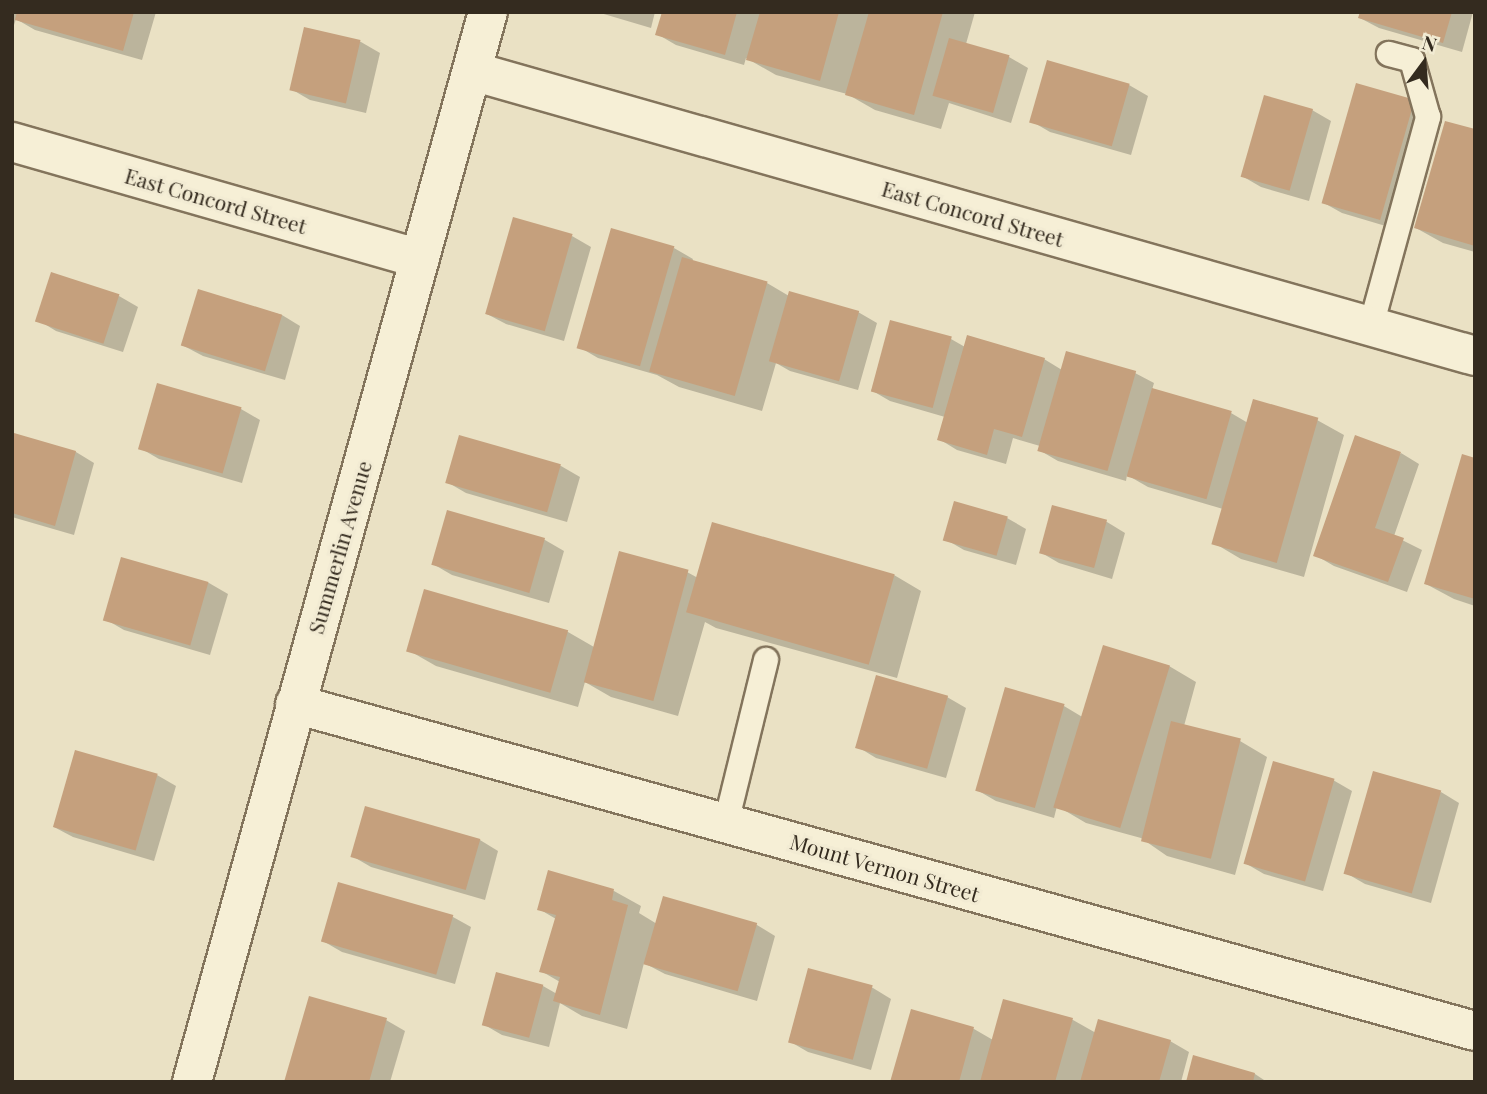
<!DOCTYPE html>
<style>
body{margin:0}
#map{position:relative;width:1487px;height:1094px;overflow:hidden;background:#eae1c4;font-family:"Playfair Display",serif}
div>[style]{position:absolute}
.shadow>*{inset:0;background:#0003}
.building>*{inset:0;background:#c5a07d;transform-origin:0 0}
.roads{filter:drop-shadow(2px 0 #83745c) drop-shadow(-2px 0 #83745c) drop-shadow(0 2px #83745c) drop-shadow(0 -2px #83745c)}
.service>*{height:24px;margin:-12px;padding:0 12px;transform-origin:12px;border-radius:12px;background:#f6efd6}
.minor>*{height:38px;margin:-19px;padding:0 19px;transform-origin:19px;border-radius:19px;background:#f6efd6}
.tertiary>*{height:38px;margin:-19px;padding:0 19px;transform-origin:19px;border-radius:19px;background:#f6efd6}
span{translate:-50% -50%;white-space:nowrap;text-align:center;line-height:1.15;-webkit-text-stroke:6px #f2ebd3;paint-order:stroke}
.street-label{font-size:21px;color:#342b1f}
.frame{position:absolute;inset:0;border:14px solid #342b1f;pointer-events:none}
.north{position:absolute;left:1389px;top:28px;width:70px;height:70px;-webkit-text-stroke:5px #f2ebd3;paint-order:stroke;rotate:16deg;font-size:19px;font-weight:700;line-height:28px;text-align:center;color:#342b1f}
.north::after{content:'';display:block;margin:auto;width:24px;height:32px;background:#342b1f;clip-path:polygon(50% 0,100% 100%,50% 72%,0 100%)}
</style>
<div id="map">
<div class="shadow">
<div style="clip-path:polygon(12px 12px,156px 12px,142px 60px,35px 30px,16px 19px,12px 31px)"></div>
<div style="clip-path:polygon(597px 12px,655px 12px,651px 28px)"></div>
<div style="clip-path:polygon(663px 12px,975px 12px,966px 44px,1009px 57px,1028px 68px,1011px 123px,949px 103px,941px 129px,875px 110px,847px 94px,776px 75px,746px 58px,744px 65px,676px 45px,657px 34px)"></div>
<div style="clip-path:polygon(1362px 12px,1473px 12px,1462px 52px,1379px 28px,1360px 18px)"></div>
<div style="clip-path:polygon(305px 29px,361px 42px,380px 53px,366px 113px,310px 100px,291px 89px)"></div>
<div style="clip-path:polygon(1129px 85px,1148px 96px,1131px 155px,1050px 132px,1031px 121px)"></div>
<div style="clip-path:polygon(1357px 85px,1433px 113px,1399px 230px,1342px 213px,1324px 203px)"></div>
<div style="clip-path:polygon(1312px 110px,1331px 121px,1309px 201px,1261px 187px,1242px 176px)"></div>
<div style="clip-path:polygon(1475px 131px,1475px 252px,1443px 243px,1416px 228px)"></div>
<div style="clip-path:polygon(572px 236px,591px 247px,564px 341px,506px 324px,487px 314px)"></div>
<div style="clip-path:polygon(674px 248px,693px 259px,692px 262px,767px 283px,789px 296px,858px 312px,877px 323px,858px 390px,790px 371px,776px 363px,762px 411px,679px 387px,657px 375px,598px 358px,579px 347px)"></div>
<div style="clip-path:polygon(199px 292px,282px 315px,300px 326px,285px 380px,203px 356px,184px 346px)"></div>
<div style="clip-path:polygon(119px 296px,138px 307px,123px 352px,56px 331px,38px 320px)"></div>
<div style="clip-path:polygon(951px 339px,965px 347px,1044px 359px,1062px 370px,1135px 373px,1154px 383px,1152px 390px,1231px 413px,1248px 423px,1317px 420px,1344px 435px,1304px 577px,1241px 559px,1214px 543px,1223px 509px,1148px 487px,1127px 475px,1126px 481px,1058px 461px,1039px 450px,1040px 446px,1013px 438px,1006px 464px,957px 450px,939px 439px,945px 417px,890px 401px,871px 390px)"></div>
<div style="clip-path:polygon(241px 409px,260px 420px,242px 483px,159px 459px,140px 448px)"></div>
<div style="clip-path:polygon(16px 435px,76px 452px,94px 463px,74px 535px,12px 517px,12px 447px)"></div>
<div style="clip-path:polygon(460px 437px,561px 466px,580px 477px,567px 522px,466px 493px,447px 482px)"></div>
<div style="clip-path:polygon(1401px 453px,1419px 464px,1394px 536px,1422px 550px,1407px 592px,1334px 566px,1315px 555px)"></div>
<div style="clip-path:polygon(1475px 460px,1475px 606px,1454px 599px,1426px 584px)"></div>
<div style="clip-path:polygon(1053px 507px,1107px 522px,1125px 533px,1112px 579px,1059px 563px,1040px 552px)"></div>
<div style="clip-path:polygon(448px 512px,545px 540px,564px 551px,549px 603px,452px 575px,433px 564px)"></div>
<div style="clip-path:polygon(1007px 518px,1026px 529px,1016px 565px,964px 550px,945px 539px)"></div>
<div style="clip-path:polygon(123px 559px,209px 583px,228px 594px,210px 655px,124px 630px,105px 619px)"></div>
<div style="clip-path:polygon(687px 572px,698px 578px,894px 575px,921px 591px,897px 678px,716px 628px,705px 622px,678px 716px,611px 697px,585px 682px,578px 707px,436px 666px,408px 650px,425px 591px,568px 632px,594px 647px)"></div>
<div style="clip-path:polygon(1169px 666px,1196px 682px,1184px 726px,1240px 741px,1267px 757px,1235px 875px,1167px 856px,1141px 838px,1086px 823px,1057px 806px,1054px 818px,996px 801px,977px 790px,1064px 706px,1084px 718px)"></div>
<div style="clip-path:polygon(947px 697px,966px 708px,946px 778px,876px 758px,858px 747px)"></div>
<div style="clip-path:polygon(157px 775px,176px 786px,154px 861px,73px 837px,54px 827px)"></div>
<div style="clip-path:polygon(1333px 780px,1352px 791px,1323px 891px,1264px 874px,1245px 863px)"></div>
<div style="clip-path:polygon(1441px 792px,1459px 803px,1431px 903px,1365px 884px,1346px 873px)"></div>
<div style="clip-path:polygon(366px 808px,480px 840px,498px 851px,485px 900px,371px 867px,352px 856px)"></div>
<div style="clip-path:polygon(614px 891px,641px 906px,639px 913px,657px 924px,665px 899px,757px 925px,775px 936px,757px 1001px,665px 974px,644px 963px,627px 1029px,582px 1016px,560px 1003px,549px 1047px,502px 1035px,483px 1024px,497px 974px,543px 986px,557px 994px,560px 982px,541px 971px,556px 919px,539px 909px)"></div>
<div style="clip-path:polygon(453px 917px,471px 927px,455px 984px,342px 952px,323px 941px)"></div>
<div style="clip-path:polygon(809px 970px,873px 988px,891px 999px,871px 1070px,808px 1052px,789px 1041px)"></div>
<div style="clip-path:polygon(1004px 1001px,1073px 1020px,1096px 1033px,1170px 1041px,1189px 1052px,1181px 1082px,892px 1082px,912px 1011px,974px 1029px,993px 1040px)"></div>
<div style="clip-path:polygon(386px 1020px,405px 1031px,390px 1082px,286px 1082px)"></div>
<div style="clip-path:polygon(1255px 1074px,1267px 1082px,1188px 1082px)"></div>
</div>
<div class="building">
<div style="clip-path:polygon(17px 12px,134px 12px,123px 51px,15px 20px)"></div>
<div style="clip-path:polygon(662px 12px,737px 12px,725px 55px,655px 35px)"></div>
<div style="clip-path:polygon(760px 12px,839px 12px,820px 81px,746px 60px)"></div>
<div style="clip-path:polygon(869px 12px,943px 12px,914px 115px,845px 95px)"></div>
<div style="clip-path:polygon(1360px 12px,1452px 12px,1443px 43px,1358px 18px)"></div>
<div style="left:304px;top:27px;width:58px;height:65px;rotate:13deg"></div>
<div style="left:949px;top:38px;width:63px;height:60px;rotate:16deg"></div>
<div style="left:1047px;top:60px;width:86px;height:65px;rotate:16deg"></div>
<div style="left:1356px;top:83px;width:61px;height:125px;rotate:16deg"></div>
<div style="left:1264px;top:95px;width:51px;height:85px;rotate:16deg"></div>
<div style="clip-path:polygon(1445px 121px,1475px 129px,1475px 246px,1414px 228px)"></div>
<div style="left:513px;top:217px;width:62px;height:101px;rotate:16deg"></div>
<div style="left:611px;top:228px;width:66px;height:125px;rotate:16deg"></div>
<div style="left:682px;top:257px;width:89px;height:119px;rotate:16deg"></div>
<div style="left:51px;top:272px;width:72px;height:52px;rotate:18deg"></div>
<div style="left:198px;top:289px;width:88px;height:59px;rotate:17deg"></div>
<div style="left:789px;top:291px;width:73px;height:73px;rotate:16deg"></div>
<div style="left:890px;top:320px;width:64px;height:74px;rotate:15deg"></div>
<div style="clip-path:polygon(967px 335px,1045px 358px,1022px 437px,994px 429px,987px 455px,937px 440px)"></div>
<div style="left:1066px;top:351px;width:73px;height:104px;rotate:16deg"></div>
<div style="left:157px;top:383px;width:88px;height:69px;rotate:16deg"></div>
<div style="left:1152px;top:388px;width:83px;height:92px;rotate:16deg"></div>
<div style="left:1253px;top:399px;width:68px;height:151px;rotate:16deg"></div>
<div style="clip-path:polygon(14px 433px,76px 451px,55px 526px,12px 513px)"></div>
<div style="left:459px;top:435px;width:106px;height:50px;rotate:16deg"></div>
<div style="clip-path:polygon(1355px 435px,1401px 452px,1375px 528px,1404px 538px,1388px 582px,1313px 556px)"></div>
<div style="clip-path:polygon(1462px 454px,1475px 458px,1475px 599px,1424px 584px)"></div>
<div style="left:954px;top:501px;width:56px;height:41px;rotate:16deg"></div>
<div style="left:1052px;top:505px;width:57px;height:50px;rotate:15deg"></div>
<div style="left:447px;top:510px;width:102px;height:57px;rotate:16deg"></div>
<div style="left:712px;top:522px;width:190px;height:94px;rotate:16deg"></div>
<div style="left:619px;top:551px;width:72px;height:136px;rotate:15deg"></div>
<div style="left:121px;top:557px;width:91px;height:66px;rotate:16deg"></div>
<div style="left:424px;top:589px;width:150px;height:65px;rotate:16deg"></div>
<div style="left:1103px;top:645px;width:70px;height:170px;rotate:17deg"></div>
<div style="left:876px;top:675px;width:75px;height:76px;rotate:16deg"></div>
<div style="left:1005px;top:687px;width:62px;height:108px;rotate:16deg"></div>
<div style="left:1171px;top:721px;width:72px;height:124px;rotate:14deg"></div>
<div style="left:75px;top:750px;width:86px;height:80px;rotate:16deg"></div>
<div style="left:1273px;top:761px;width:64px;height:107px;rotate:16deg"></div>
<div style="left:1373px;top:771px;width:71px;height:107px;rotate:16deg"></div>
<div style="left:365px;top:806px;width:120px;height:53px;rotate:16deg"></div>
<div style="clip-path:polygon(548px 870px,614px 889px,612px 900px,628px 905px,600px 1015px,553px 1001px,560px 977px,539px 972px,556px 915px,537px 910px)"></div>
<div style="left:338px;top:882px;width:120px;height:62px;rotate:16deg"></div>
<div style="left:663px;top:896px;width:98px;height:71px;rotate:16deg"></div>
<div style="left:808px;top:968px;width:67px;height:77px;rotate:15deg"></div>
<div style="left:496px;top:972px;width:49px;height:55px;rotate:15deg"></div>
<div style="clip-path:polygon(309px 996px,387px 1018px,369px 1082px,284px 1082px)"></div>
<div style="clip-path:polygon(1003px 999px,1073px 1018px,1055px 1082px,980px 1082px)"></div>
<div style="clip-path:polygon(911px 1009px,974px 1027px,959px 1082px,890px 1082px)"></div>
<div style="clip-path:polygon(1098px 1019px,1171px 1040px,1159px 1082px,1080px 1082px)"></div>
<div style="clip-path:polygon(1193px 1055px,1255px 1073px,1253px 1082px,1186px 1082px)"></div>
</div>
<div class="roads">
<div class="service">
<div style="left:1371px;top:326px;width:217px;rotate:-74.7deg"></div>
<div style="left:1428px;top:117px;width:59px;rotate:-105.7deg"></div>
<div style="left:1412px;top:60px;width:24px;rotate:-165deg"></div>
<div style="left:726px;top:823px;width:168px;rotate:-76.2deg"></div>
</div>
<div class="minor">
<div style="left:472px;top:71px;width:1043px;rotate:15.86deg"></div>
<div style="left:12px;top:142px;width:424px;rotate:16deg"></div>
<div style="left:295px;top:704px;width:1224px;rotate:15.49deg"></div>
</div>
<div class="tertiary">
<div style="left:192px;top:1082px;width:1110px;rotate:-74.54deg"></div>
</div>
</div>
<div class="street-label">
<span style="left:216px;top:200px;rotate:16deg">East Concord Street</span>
<span style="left:973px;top:213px;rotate:16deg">East Concord Street</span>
<span style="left:339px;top:547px;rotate:-74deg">Summerlin Avenue</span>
<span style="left:885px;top:867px;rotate:16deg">Mount Vernon Street</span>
</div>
<div class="frame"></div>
<div class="north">N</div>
</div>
